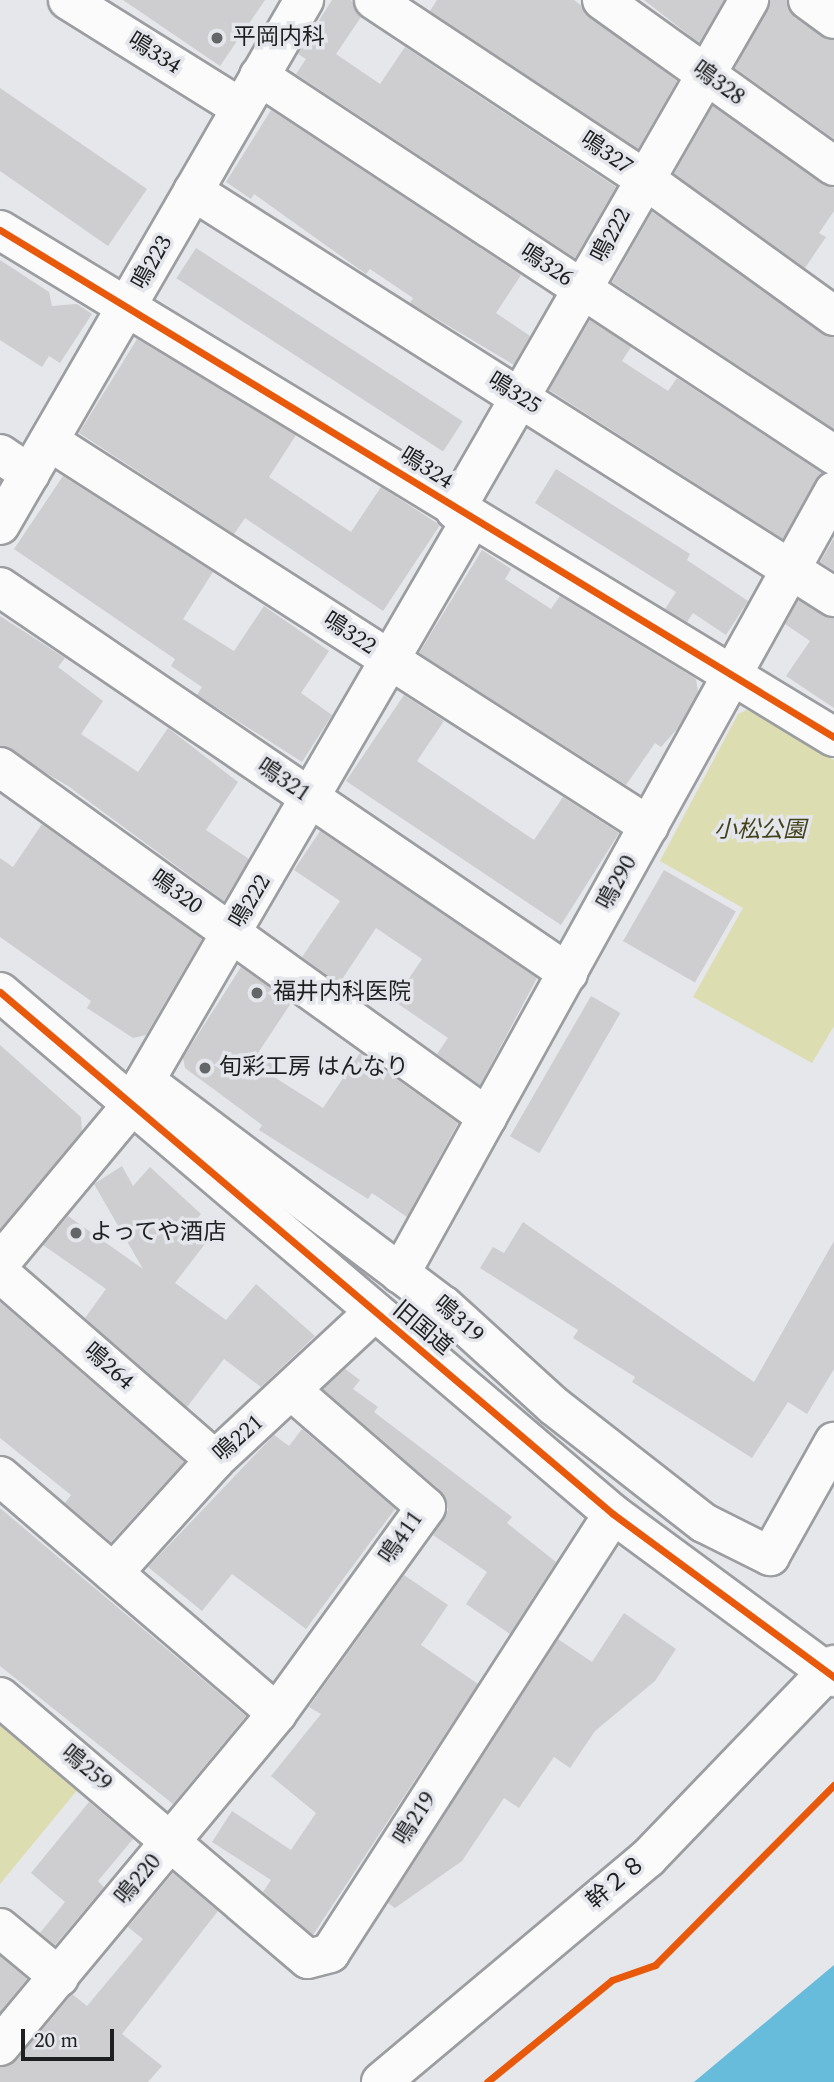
<!DOCTYPE html>
<meta charset="utf-8">
<style>
body{margin:0}
#map{position:relative;width:834px;height:2082px;overflow:hidden;background:#e6e7ea;font-family:Spectral,"Noto Sans JP",serif}
div>[style]{position:absolute}
.green>*{inset:0;background:#dcddb0}
.water>*{inset:0;background:#67bcdb}
.building>*{inset:0;background:#ceced1;transform-origin:0 0}
.roads{filter:drop-shadow(2px 0 #9c9da0) drop-shadow(-2px 0 #9c9da0) drop-shadow(0 2px #9c9da0) drop-shadow(0 -2px #9c9da0)}
.minor>*{height:38px;margin:-19px;padding:0 19px;transform-origin:19px;border-radius:19px;background:#fbfbfc}
.cycleway>*{height:7px;margin:-3.5px;padding:0 3.5px;transform-origin:3.5px;border-radius:3.5px;background:#e8590c}
.dots>*{width:19px;height:19px;translate:-50% -50%;box-sizing:border-box;border:4px solid #e4e6ec;border-radius:50%}
span{translate:-50% -50%;white-space:nowrap;text-align:center;line-height:1.15;-webkit-text-stroke:7px #e4e6ec;paint-order:stroke}
.poi-label{font-size:23px;color:#1e1f21}
.left{translate:0 -50%;text-align:left}
.street-label{font-size:23px;color:#1e1f21}
.park-label{font-size:23px;color:#43441c;font-style:italic}
.scale{position:absolute;left:21px;top:2029px;width:93px;height:32px;box-sizing:border-box;border:4px solid #1e1f21;border-top:0;padding-left:9px;font-size:21px;line-height:24px;white-space:nowrap;color:#1e1f21;-webkit-text-stroke:5px #e4e6ec;paint-order:stroke}
</style>
<div id="map">
<div class="green">
<div style="clip-path:polygon(747px 710px,834px 760px,834px 1026px,812px 1063px,693px 997px,743px 908px,660px 861px,738px 714px)"></div>
<div style="clip-path:polygon(0 1704px,88px 1777px,0 1884px)"></div>
</div>
<div class="water">
<div style="clip-path:polygon(834px 1965px,834px 2082px,694px 2082px)"></div>
</div>
<div class="building">
<div style="clip-path:polygon(123px 0,265px 0,220px 66px)"></div>
<div style="clip-path:polygon(332px 0,351px 0,361px 17px,336px 54px,380px 84px,405px 47px,616px 187px,575px 258px,296px 74px,306px 59px,298px 54px)"></div>
<div style="clip-path:polygon(437px 0,574px 0,677px 81px,638px 149px,430px 11px)"></div>
<div style="clip-path:polygon(644px 0,724px 0,699px 43px)"></div>
<div style="clip-path:polygon(771px 0,787px 0,795px 18px,834px 40px,834px 139px,735px 68px)"></div>
<div style="clip-path:polygon(0 88px,147px 189px,108px 246px,0 171px)"></div>
<div style="clip-path:polygon(713px 106px,834px 188px,834px 211px,819px 233px,826px 237px,805px 268px,674px 174px)"></div>
<div style="clip-path:polygon(271px 110px,521px 275px,496px 313px,530px 336px,514px 365px,410px 303px,413px 298px,370px 269px,366px 274px,254px 194px,251px 199px,226px 182px)"></div>
<div style="clip-path:polygon(652px 212px,834px 337px,834px 429px,612px 282px)"></div>
<div style="left:196px;top:248px;width:318px;height:36px;rotate:33deg"></div>
<div style="clip-path:polygon(0 260px,49px 292px,52px 306px,77px 304px,92px 314px,60px 363px,49px 356px,42px 367px,0 340px)"></div>
<div style="clip-path:polygon(590px 320px,631px 347px,622px 361px,668px 391px,677px 378px,822px 473px,783px 539px,549px 390px)"></div>
<div style="clip-path:polygon(137px 339px,296px 435px,269px 477px,351px 532px,381px 487px,440px 525px,383px 611px,245px 518px,234px 534px,79px 433px)"></div>
<div style="clip-path:polygon(556px 469px,690px 554px,687px 560px,748px 601px,726px 635px,693px 613px,687px 622px,665px 609px,676px 592px,535px 503px)"></div>
<div style="clip-path:polygon(63px 476px,213px 572px,183px 619px,234px 651px,264px 606px,329px 651px,301px 693px,332px 715px,302px 762px,197px 695px,202px 687px,171px 666px,175px 659px,14px 549px)"></div>
<div style="clip-path:polygon(834px 538px,834px 571px,820px 562px)"></div>
<div style="clip-path:polygon(482px 550px,511px 569px,505px 579px,551px 609px,560px 596px,696px 679px,698px 692px,678px 728px,661px 747px,655px 743px,626px 785px,419px 653px)"></div>
<div style="clip-path:polygon(798px 600px,834px 619px,834px 708px,786px 676px,810px 641px,785px 624px)"></div>
<div style="clip-path:polygon(0 616px,65px 658px,58px 667px,103px 701px,81px 734px,138px 772px,168px 728px,238px 782px,206px 830px,249px 859px,224px 901px,68px 786px,0 746px)"></div>
<div style="clip-path:polygon(404px 695px,444px 721px,417px 761px,534px 840px,563px 797px,619px 833px,561px 925px,346px 781px)"></div>
<div style="clip-path:polygon(42px 824px,202px 939px,146px 1035px,133px 1038px,87px 1008px,91px 1001px,0 937px,0 858px,13px 867px)"></div>
<div style="clip-path:polygon(320px 831px,537px 978px,480px 1085px,437px 1054px,448px 1038px,394px 1001px,422px 959px,376px 928px,339px 984px,302px 957px,340px 901px,294px 870px)"></div>
<div style="left:664px;top:870px;width:83px;height:82px;rotate:30deg"></div>
<div style="clip-path:polygon(241px 967px,291px 1003px,258px 1053px,276px 1067px,271px 1075px,323px 1108px,360px 1053px,458px 1123px,407px 1217px,372px 1193px,368px 1199px,259px 1130px,262px 1125px,185px 1068px,183px 1058px)"></div>
<div style="left:591px;top:996px;width:34px;height:162px;rotate:30deg"></div>
<div style="clip-path:polygon(0 1045px,81px 1117px,82px 1131px,0 1229px)"></div>
<div style="clip-path:polygon(122px 1166px,133px 1186px,150px 1167px,201px 1214px,193px 1223px,211px 1236px,175px 1283px,226px 1320px,256px 1284px,315px 1336px,261px 1387px,224px 1359px,187px 1407px,85px 1318px,106px 1289px,43px 1245px,68px 1216px,143px 1269px,94px 1184px)"></div>
<div style="clip-path:polygon(523px 1222px,754px 1382px,834px 1241px,834px 1369px,807px 1414px,788px 1402px,752px 1458px,632px 1382px,635px 1377px,573px 1338px,578px 1330px,480px 1268px,493px 1247px,504px 1253px)"></div>
<div style="clip-path:polygon(0 1302px,184px 1462px,111px 1542px,65px 1503px,71px 1495px,0 1438px)"></div>
<div style="clip-path:polygon(345px 1369px,360px 1380px,353px 1389px,378px 1407px,374px 1412px,512px 1517px,507px 1523px,556px 1562px,510px 1634px,466px 1604px,487px 1572px,433px 1535px,448px 1510px,441px 1491px,323px 1389px)"></div>
<div style="clip-path:polygon(302px 1429px,395px 1509px,306px 1629px,232px 1574px,202px 1611px,148px 1567px,274px 1435px,289px 1446px)"></div>
<div style="clip-path:polygon(0 1508px,246px 1716px,173px 1804px,0 1666px)"></div>
<div style="clip-path:polygon(404px 1575px,448px 1605px,421px 1645px,478px 1684px,313px 1935px,263px 1892px,271px 1880px,212px 1842px,232px 1811px,291px 1850px,316px 1813px,271px 1776px,321px 1714px,309px 1707px)"></div>
<div style="clip-path:polygon(624px 1613px,676px 1649px,655px 1681px,595px 1731px,570px 1768px,554px 1757px,519px 1808px,504px 1798px,462px 1861px,395px 1908px,388px 1903px,558px 1639px,592px 1662px)"></div>
<div style="clip-path:polygon(89px 1802px,133px 1839px,98px 1881px,104px 1887px,55px 1945px,40px 1933px,65px 1902px,31px 1873px)"></div>
<div style="clip-path:polygon(173px 1873px,218px 1911px,122px 2034px,162px 2066px,148px 2082px,0 2082px,0 2067px,17px 2060px,72px 1994px,87px 2006px,143px 1939px,128px 1927px)"></div>
<div style="clip-path:polygon(0 1956px,27px 1979px,0 2012px)"></div>
</div>
<div class="roads">
<div class="minor">
<div style="left:68px;top:0;width:204px;rotate:32deg"></div>
<div style="left:374px;top:0;width:323px;rotate:33.5deg"></div>
<div style="left:643px;top:178px;width:236px;rotate:35.8deg"></div>
<div style="left:602px;top:0;width:285px;rotate:35.6deg"></div>
<div style="left:808px;top:0;width:32px;rotate:36deg"></div>
<div style="left:259px;top:76px;width:689px;rotate:33.39deg"></div>
<div style="left:193px;top:191px;width:759px;rotate:32.35deg"></div>
<div style="left:0;top:230px;width:976px;rotate:31.3deg"></div>
<div style="left:49px;top:441px;width:713px;rotate:32.69deg"></div>
<div style="left:0;top:454px;width:36px;rotate:34deg"></div>
<div style="left:455px;top:510px;width:589px;rotate:-60.04deg"></div>
<div style="left:0;top:525px;width:607px;rotate:-59.93deg"></div>
<div style="left:0;top:587px;width:687px;rotate:34.2deg"></div>
<div style="left:0;top:767px;width:600px;rotate:35.7deg"></div>
<div style="left:0;top:992px;width:805px;rotate:40.42deg"></div>
<div style="left:613px;top:1514px;width:275px;rotate:36.4deg"></div>
<div style="left:145px;top:1081px;width:374px;rotate:37deg"></div>
<div style="left:444px;top:1306px;width:149px;rotate:42.3deg"></div>
<div style="left:554px;top:1406px;width:190px;rotate:38deg"></div>
<div style="left:704px;top:1523px;width:74px;rotate:26.6deg"></div>
<div style="left:770px;top:1556px;width:131px;rotate:-60.7deg"></div>
<div style="left:0;top:1263px;width:202px;rotate:-50.2deg"></div>
<div style="left:129px;top:1108px;width:680px;rotate:-59.82deg"></div>
<div style="left:0;top:1273px;width:285px;rotate:41deg"></div>
<div style="left:400px;top:1274px;width:895px;rotate:-61deg"></div>
<div style="left:0;top:1476px;width:365px;rotate:40.6deg"></div>
<div style="left:113px;top:1573px;width:152px;rotate:-47.9deg"></div>
<div style="left:215px;top:1460px;width:216px;rotate:-42.9deg"></div>
<div style="left:0;top:1697px;width:404px;rotate:40.4deg"></div>
<div style="left:308px;top:1959px;width:23px;rotate:-15deg"></div>
<div style="left:330px;top:1953px;width:522px;rotate:-57.19deg"></div>
<div style="left:0;top:1928px;width:77px;rotate:39.7deg"></div>
<div style="left:0;top:2046px;width:433px;rotate:-50.2deg"></div>
<div style="left:277px;top:1713px;width:254px;rotate:-54.1deg"></div>
<div style="left:426px;top:1507px;width:177px;rotate:-139.1deg"></div>
<div style="left:381px;top:2082px;width:349px;rotate:-40deg"></div>
<div style="left:648px;top:1858px;width:268px;rotate:-46.1deg"></div>
</div>
</div>
<div class="cycleway">
<div style="left:0;top:230px;width:976px;rotate:31.3deg"></div>
<div style="left:0;top:992px;width:805px;rotate:40.42deg"></div>
<div style="left:613px;top:1514px;width:275px;rotate:36.4deg"></div>
<div style="left:487px;top:2082px;width:161px;rotate:-39.2deg"></div>
<div style="left:612px;top:1980px;width:46px;rotate:-19.2deg"></div>
<div style="left:655px;top:1965px;width:254px;rotate:-45.2deg"></div>
</div>
<div class="dots">
<div style="left:217px;top:38px;background:#646567"></div>
<div style="left:257px;top:993px;background:#646567"></div>
<div style="left:205px;top:1068px;background:#646567"></div>
<div style="left:76px;top:1233px;background:#646567"></div>
</div>
<div class="poi-label">
<span class="left" style="left:233px;top:38px">平岡内科</span>
<span class="left" style="left:273px;top:993px">福井内科医院</span>
<span class="left" style="left:219px;top:1068px">旬彩工房 はんなり</span>
<span class="left" style="left:90px;top:1233px">よってや酒店</span>
</div>
<div class="street-label">
<span style="left:154px;top:54px;rotate:32deg">鳴334</span>
<span style="left:718px;top:84px;rotate:36deg">鳴328</span>
<span style="left:606px;top:154px;rotate:34deg">鳴327</span>
<span style="left:612px;top:236px;rotate:-62deg">鳴222</span>
<span style="left:153px;top:263px;rotate:-61deg">鳴223</span>
<span style="left:546px;top:266px;rotate:33deg">鳴326</span>
<span style="left:514px;top:394px;rotate:32deg">鳴325</span>
<span style="left:426px;top:469px;rotate:32deg">鳴324</span>
<span style="left:349px;top:634px;rotate:33deg">鳴322</span>
<span style="left:283px;top:781px;rotate:34deg">鳴321</span>
<span style="left:618px;top:883px;rotate:-61deg">鳴290</span>
<span style="left:176px;top:893px;rotate:36deg">鳴320</span>
<span style="left:251px;top:902px;rotate:-59deg">鳴222</span>
<span style="left:458px;top:1320px;rotate:41deg">鳴319</span>
<span style="left:422px;top:1329px;rotate:40deg">旧国道</span>
<span style="left:108px;top:1367px;rotate:41deg">鳴264</span>
<span style="left:239px;top:1439px;rotate:-42deg">鳴221</span>
<span style="left:402px;top:1538px;rotate:-55deg">鳴411</span>
<span style="left:86px;top:1769px;rotate:40deg">鳴259</span>
<span style="left:416px;top:1819px;rotate:-57deg">鳴219</span>
<span style="left:139px;top:1880px;rotate:-50deg">鳴220</span>
<span style="left:617px;top:1883px;rotate:-40deg">幹２８</span>
</div>
<div class="park-label">
<span style="left:760px;top:831px">小松公園</span>
</div>
<div class="scale">20 m</div>
</div>
